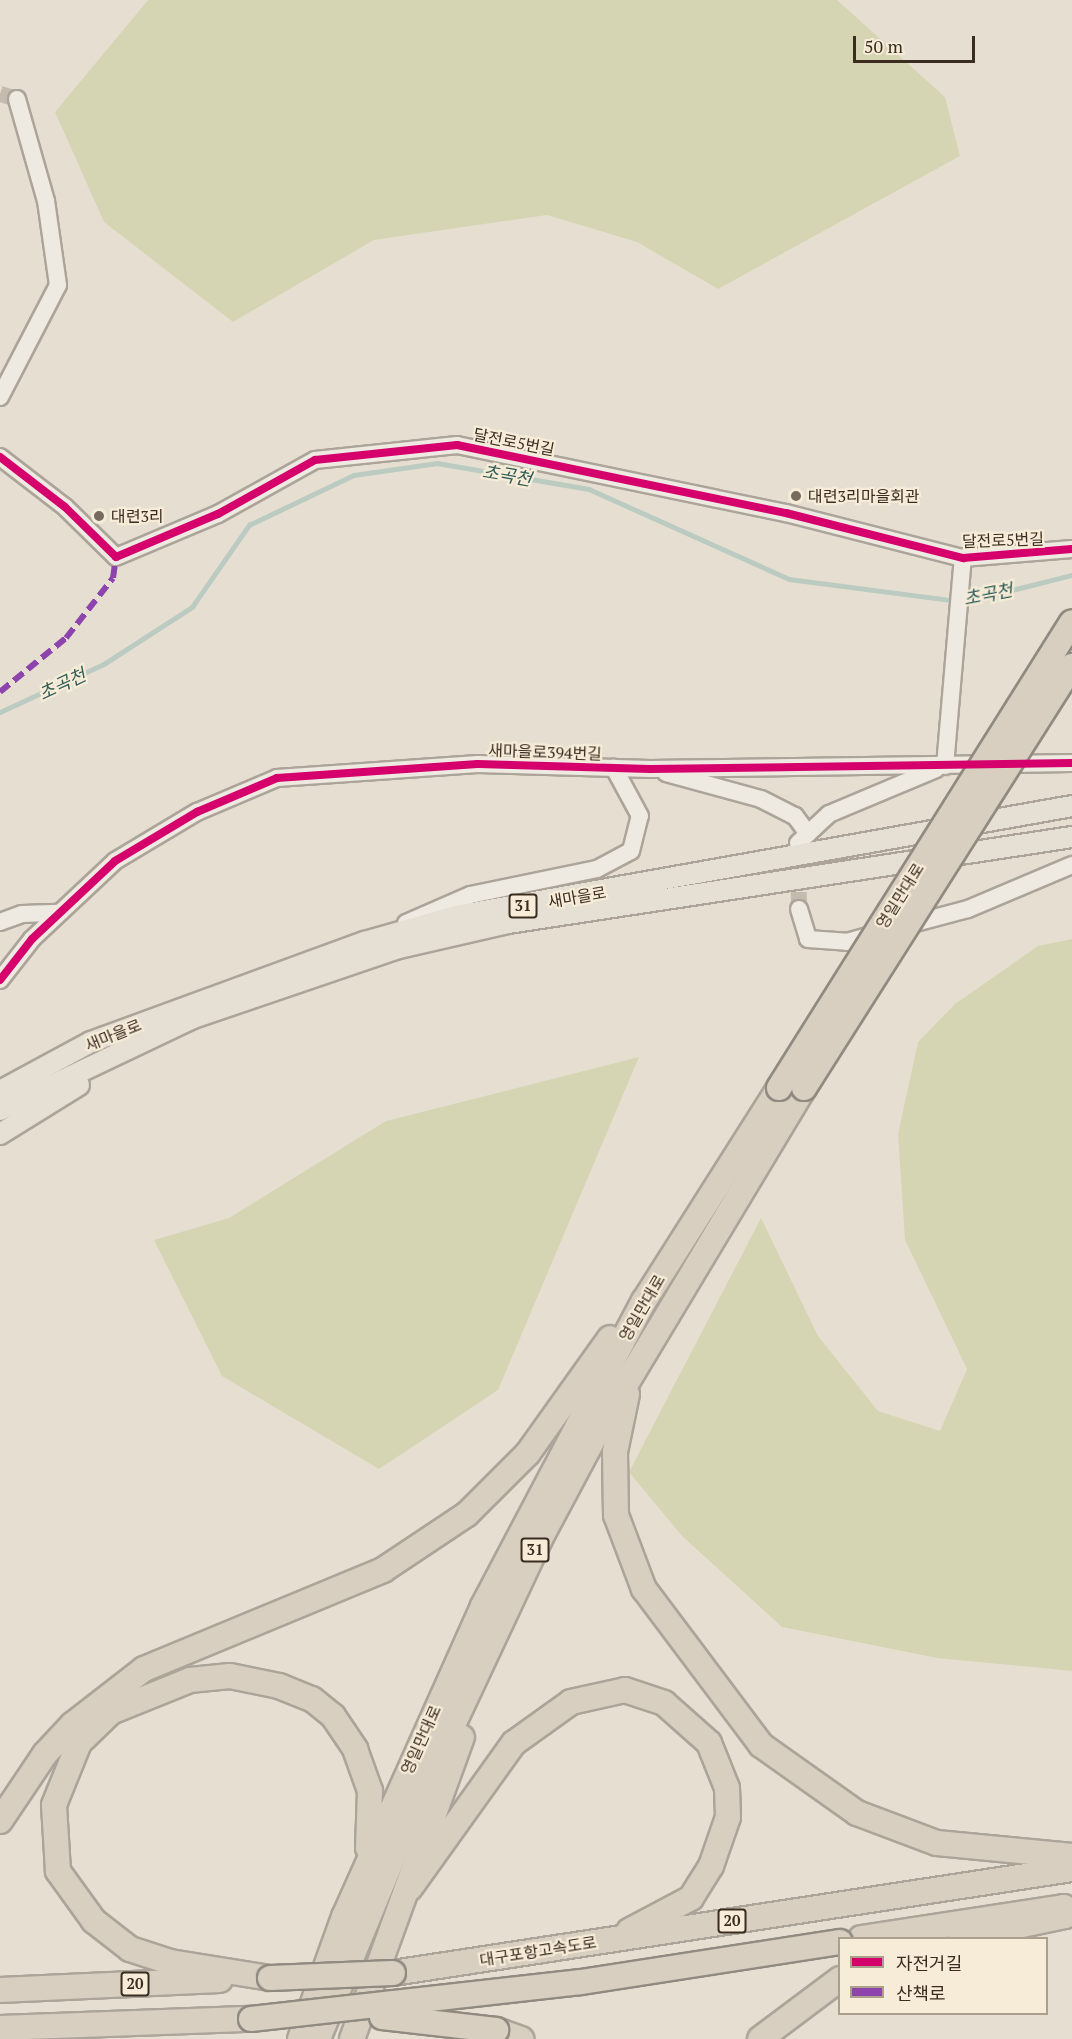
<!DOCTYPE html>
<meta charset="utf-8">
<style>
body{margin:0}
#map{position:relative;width:1072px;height:2039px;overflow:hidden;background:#e6dfd1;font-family:"PT Serif","Noto Sans KR",serif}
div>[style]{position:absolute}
.green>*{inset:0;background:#d6d5b3}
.stream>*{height:4.5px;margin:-2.25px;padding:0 2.25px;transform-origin:2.25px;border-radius:2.25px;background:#bbcbc1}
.minor-tunnel>*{height:16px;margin-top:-8px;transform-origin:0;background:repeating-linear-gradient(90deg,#c4bbae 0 16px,transparent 0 24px)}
.roads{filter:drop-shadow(2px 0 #aca499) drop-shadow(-2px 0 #aca499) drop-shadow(0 2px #aca499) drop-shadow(0 -2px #aca499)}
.minor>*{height:16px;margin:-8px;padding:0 8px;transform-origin:8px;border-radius:8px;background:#eeeae2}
.major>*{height:20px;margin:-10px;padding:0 10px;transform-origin:10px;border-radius:10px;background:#e6e0d4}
.highway>*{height:24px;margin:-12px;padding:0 12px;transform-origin:12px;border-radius:12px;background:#d8cfc1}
.bridges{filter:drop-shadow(2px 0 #918a80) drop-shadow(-2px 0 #918a80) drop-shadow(0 2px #918a80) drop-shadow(0 -2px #918a80)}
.highway-bridge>*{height:24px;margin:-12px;padding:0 12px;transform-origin:12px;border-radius:12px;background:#d8cfc1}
.quiet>*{height:6px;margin-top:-3px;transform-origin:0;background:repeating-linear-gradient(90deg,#8e44ad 0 12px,transparent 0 18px)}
.cycleway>*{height:8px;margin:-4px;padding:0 4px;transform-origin:4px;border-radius:4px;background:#d6006c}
.dots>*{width:16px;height:16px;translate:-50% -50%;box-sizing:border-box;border:3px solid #f6ecd7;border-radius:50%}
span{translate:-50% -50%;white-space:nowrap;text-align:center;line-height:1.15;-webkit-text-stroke:4.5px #f6ecd7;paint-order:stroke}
.shield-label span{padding:2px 4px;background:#f6ecd7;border:2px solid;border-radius:4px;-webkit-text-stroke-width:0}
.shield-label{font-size:15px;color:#3b2c20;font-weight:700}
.street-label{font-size:16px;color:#3b2c20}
.poi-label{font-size:16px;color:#3b2c20}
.left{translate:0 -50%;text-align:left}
.water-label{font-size:18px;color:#305b57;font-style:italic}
.legend{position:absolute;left:838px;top:1937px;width:210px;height:78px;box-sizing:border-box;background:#f6ecd7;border:2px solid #ab9f8e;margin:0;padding:8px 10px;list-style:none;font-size:18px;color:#3b2c20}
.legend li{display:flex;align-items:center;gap:12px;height:30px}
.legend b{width:30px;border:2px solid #ab9f8e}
.scale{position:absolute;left:853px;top:36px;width:122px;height:27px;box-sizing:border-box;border:3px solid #3b2c20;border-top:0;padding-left:8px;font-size:18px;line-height:21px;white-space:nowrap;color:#3b2c20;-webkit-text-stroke:4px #f6ecd7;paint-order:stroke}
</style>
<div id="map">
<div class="green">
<div style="clip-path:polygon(148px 0,837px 0,945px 97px,960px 156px,718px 289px,637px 242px,547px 215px,374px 240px,233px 322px,104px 222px,55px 112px)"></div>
<div style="clip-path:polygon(1072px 939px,1072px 1671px,937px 1658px,782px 1627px,682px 1536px,629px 1472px,761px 1218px,818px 1336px,878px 1411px,940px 1431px,967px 1369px,905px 1240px,898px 1134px,918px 1042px,955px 1004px,1038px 946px)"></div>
<div style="clip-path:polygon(639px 1057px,498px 1390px,379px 1469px,222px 1376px,154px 1240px,229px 1218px,386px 1121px)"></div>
</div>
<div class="stream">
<div style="left:0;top:712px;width:115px;rotate:-24.8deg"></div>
<div style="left:104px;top:664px;width:105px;rotate:-32.9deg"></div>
<div style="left:192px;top:607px;width:100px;rotate:-55.2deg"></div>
<div style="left:249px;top:525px;width:116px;rotate:-25.5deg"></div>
<div style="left:354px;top:475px;width:84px;rotate:-8.2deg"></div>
<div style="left:437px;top:463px;width:154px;rotate:9.7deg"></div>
<div style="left:589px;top:489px;width:219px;rotate:24.2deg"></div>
<div style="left:789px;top:579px;width:177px;rotate:7.4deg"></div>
<div style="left:965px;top:602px;width:110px;rotate:-14.2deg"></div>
</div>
<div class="minor-tunnel">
<div style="left:0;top:94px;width:18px;rotate:16deg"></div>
<div style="left:798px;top:844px;width:65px;rotate:89.1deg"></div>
</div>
<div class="roads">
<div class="minor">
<div style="left:0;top:397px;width:126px;rotate:-62.6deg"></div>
<div style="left:58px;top:285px;width:85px;rotate:-98.1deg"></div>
<div style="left:46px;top:201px;width:106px;rotate:-105.9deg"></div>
<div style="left:0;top:457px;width:82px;rotate:37.6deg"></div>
<div style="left:65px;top:507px;width:71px;rotate:44.4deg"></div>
<div style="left:116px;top:557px;width:111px;rotate:-22.9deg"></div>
<div style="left:218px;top:514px;width:111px;rotate:-29.1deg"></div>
<div style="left:315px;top:460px;width:143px;rotate:-6deg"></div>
<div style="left:457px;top:445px;width:336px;rotate:11.7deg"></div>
<div style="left:786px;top:513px;width:183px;rotate:14.3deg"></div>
<div style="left:963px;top:558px;width:109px;rotate:-4.7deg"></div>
<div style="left:945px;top:766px;width:209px;rotate:-85.1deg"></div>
<div style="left:666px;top:773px;width:98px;rotate:15.3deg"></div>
<div style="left:761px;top:799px;width:38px;rotate:27deg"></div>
<div style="left:795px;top:816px;width:22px;rotate:54deg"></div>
<div style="left:798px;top:843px;width:42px;rotate:-43.1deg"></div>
<div style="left:829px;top:814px;width:116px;rotate:-22.8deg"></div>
<div style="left:799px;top:909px;width:31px;rotate:73deg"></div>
<div style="left:808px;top:939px;width:39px;rotate:4deg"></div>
<div style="left:847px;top:942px;width:33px;rotate:-16deg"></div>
<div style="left:0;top:922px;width:23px;rotate:-20deg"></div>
<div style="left:22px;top:914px;width:37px;rotate:-2deg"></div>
<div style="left:406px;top:923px;width:70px;rotate:-23.6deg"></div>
<div style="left:470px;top:895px;width:130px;rotate:-11.6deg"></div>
<div style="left:597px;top:869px;width:38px;rotate:-28deg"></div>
<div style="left:631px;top:851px;width:36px;rotate:-76deg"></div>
<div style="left:640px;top:816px;width:55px;rotate:-118.4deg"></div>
<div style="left:904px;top:926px;width:66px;rotate:-14.9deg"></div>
<div style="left:968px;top:909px;width:113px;rotate:-22.9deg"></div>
<div style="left:0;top:980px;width:52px;rotate:-52deg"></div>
<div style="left:32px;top:939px;width:114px;rotate:-43.2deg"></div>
<div style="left:115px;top:861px;width:96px;rotate:-30.9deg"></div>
<div style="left:197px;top:812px;width:87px;rotate:-23deg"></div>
<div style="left:277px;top:778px;width:201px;rotate:-4deg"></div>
<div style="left:478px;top:764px;width:172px;rotate:1.7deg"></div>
<div style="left:650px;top:769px;width:422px;rotate:-0.8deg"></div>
</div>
<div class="major">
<div style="left:0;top:1091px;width:103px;rotate:-28.3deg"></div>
<div style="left:91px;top:1042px;width:292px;rotate:-20.1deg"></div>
<div style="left:365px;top:942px;width:95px;rotate:-15.9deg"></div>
<div style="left:456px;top:916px;width:626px;rotate:-10.12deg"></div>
<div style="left:0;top:1110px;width:214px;rotate:-25.5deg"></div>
<div style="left:193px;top:1018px;width:218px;rotate:-18.8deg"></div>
<div style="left:399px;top:948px;width:112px;rotate:-12.9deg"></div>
<div style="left:508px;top:923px;width:571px;rotate:-8.67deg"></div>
<div style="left:0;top:1134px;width:93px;rotate:-31.8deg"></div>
</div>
<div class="highway">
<div style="left:627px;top:1394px;width:59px;rotate:101.7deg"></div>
<div style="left:615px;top:1452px;width:63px;rotate:89.1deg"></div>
<div style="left:616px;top:1515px;width:79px;rotate:69.3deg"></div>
<div style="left:644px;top:1589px;width:195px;rotate:53.1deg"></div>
<div style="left:761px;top:1745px;width:118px;rotate:35.3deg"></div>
<div style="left:857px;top:1813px;width:85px;rotate:20.6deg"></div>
<div style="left:937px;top:1843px;width:136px;rotate:5.5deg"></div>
<div style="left:0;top:1821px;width:81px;rotate:-56.1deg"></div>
<div style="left:45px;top:1754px;width:40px;rotate:-47deg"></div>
<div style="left:72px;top:1725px;width:91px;rotate:-37.9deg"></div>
<div style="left:144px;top:1669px;width:259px;rotate:-22.5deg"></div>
<div style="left:383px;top:1570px;width:101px;rotate:-33.7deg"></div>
<div style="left:467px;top:1514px;width:86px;rotate:-45deg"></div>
<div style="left:528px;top:1453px;width:141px;rotate:-54.5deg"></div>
<div style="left:410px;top:1888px;width:178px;rotate:-54.4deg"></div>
<div style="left:514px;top:1743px;width:70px;rotate:-35.7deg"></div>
<div style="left:571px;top:1702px;width:55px;rotate:-12.5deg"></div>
<div style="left:625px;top:1690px;width:41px;rotate:18.4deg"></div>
<div style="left:664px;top:1703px;width:60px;rotate:41.6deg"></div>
<div style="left:709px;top:1743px;width:48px;rotate:68.2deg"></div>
<div style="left:727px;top:1788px;width:29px;rotate:88deg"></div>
<div style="left:728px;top:1817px;width:52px;rotate:109.1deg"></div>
<div style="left:711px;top:1866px;width:38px;rotate:122deg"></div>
<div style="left:691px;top:1898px;width:70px;rotate:152deg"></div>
<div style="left:861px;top:1938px;width:205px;rotate:-8.7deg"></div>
<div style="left:1064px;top:1907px;width:9px;rotate:84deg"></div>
<div style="left:1065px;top:1916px;width:106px;rotate:168.1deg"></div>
<div style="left:393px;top:1973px;width:687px;rotate:-8.71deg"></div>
<div style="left:270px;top:1978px;width:101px;rotate:-170.9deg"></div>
<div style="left:170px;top:1962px;width:42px;rotate:-162deg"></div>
<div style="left:130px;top:1949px;width:46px;rotate:-142.1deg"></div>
<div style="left:94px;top:1921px;width:62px;rotate:-125.8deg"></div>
<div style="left:58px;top:1871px;width:66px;rotate:-93.5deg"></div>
<div style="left:54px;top:1805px;width:67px;rotate:-68deg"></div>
<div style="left:79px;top:1743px;width:45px;rotate:-44.1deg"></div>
<div style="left:111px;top:1712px;width:85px;rotate:-22.1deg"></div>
<div style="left:190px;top:1680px;width:40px;rotate:-5.7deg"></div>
<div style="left:230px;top:1676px;width:50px;rotate:11.5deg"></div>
<div style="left:279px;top:1686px;width:35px;rotate:22deg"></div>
<div style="left:312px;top:1699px;width:27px;rotate:39deg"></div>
<div style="left:333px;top:1716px;width:40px;rotate:56deg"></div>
<div style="left:355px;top:1749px;width:45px;rotate:70.3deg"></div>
<div style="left:370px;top:1791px;width:57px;rotate:92deg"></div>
<div style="left:0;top:1990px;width:220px;rotate:-2.6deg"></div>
<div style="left:0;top:2028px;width:251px;rotate:-2.1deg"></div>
<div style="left:496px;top:2030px;width:27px;rotate:20deg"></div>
<div style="left:300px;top:2039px;width:130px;rotate:-70.2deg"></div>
<div style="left:344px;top:1917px;width:341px;rotate:-65.9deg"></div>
<div style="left:483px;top:1606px;width:345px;rotate:-62.2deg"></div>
<div style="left:644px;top:1301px;width:252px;rotate:-57.6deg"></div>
<div style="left:318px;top:2039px;width:234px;rotate:-67.6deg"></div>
<div style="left:407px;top:1823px;width:314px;rotate:-64.9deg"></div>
<div style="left:540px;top:1539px;width:119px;rotate:-61.9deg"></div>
<div style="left:596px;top:1434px;width:404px;rotate:-59deg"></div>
<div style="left:352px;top:2039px;width:321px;rotate:-70deg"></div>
<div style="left:760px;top:2039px;width:100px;rotate:-36.9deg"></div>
</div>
</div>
<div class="bridges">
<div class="highway-bridge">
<div style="left:779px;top:1088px;width:550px;rotate:-57.84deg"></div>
<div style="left:804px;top:1088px;width:500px;rotate:-57.6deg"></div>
<div style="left:270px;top:1978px;width:123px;rotate:-2.3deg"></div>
<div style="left:382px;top:2017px;width:115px;rotate:6.5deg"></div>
<div style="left:251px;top:2019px;width:332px;rotate:-6.4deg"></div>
<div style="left:581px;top:1982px;width:262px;rotate:-8.8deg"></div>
</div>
</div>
<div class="quiet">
<div style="left:0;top:692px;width:85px;rotate:-39.3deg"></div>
<div style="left:66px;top:638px;width:76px;rotate:-51.9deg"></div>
<div style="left:113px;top:578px;width:21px;rotate:-82deg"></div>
</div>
<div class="cycleway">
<div style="left:0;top:457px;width:82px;rotate:37.6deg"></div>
<div style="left:65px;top:507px;width:71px;rotate:44.4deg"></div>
<div style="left:116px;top:557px;width:111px;rotate:-22.9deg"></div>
<div style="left:218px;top:514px;width:111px;rotate:-29.1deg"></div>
<div style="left:315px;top:460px;width:143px;rotate:-6deg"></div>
<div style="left:457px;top:445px;width:336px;rotate:11.7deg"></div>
<div style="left:786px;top:513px;width:183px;rotate:14.3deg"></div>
<div style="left:963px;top:558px;width:109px;rotate:-4.7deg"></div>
<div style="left:0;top:980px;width:52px;rotate:-52deg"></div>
<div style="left:32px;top:939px;width:114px;rotate:-43.2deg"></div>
<div style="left:115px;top:861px;width:96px;rotate:-30.9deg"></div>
<div style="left:197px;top:812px;width:87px;rotate:-23deg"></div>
<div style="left:277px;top:778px;width:201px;rotate:-4deg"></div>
<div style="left:478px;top:764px;width:172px;rotate:1.7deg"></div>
<div style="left:650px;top:769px;width:422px;rotate:-0.8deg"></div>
</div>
<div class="dots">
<div style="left:796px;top:496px;background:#776b5e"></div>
<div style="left:99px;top:516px;background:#776b5e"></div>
</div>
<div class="shield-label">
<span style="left:523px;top:906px">31</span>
<span style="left:535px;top:1550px">31</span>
<span style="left:732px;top:1921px">20</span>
<span style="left:135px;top:1984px">20</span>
</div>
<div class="street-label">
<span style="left:514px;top:442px;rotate:11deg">달전로5번길</span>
<span style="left:1003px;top:540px;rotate:-2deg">달전로5번길</span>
<span style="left:545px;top:752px;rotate:2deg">새마을로394번길</span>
<span style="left:900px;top:896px;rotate:-58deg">영일만대로</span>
<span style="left:577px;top:897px;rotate:-10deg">새마을로</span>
<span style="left:113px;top:1035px;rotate:-22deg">새마을로</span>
<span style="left:642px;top:1308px;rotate:-60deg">영일만대로</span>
<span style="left:421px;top:1740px;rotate:-66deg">영일만대로</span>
<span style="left:538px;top:1951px;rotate:-9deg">대구포항고속도로</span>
</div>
<div class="poi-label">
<span class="left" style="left:808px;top:496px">대련3리마을회관</span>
<span class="left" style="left:111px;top:516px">대련3리</span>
</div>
<div class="water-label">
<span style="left:507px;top:475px;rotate:10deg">초곡천</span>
<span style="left:988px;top:594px;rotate:-11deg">초곡천</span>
<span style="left:62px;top:684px;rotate:-25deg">초곡천</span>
</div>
<ul class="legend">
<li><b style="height:8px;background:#d6006c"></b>자전거길</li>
<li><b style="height:8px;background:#8e44ad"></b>산책로</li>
</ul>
<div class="scale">50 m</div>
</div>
